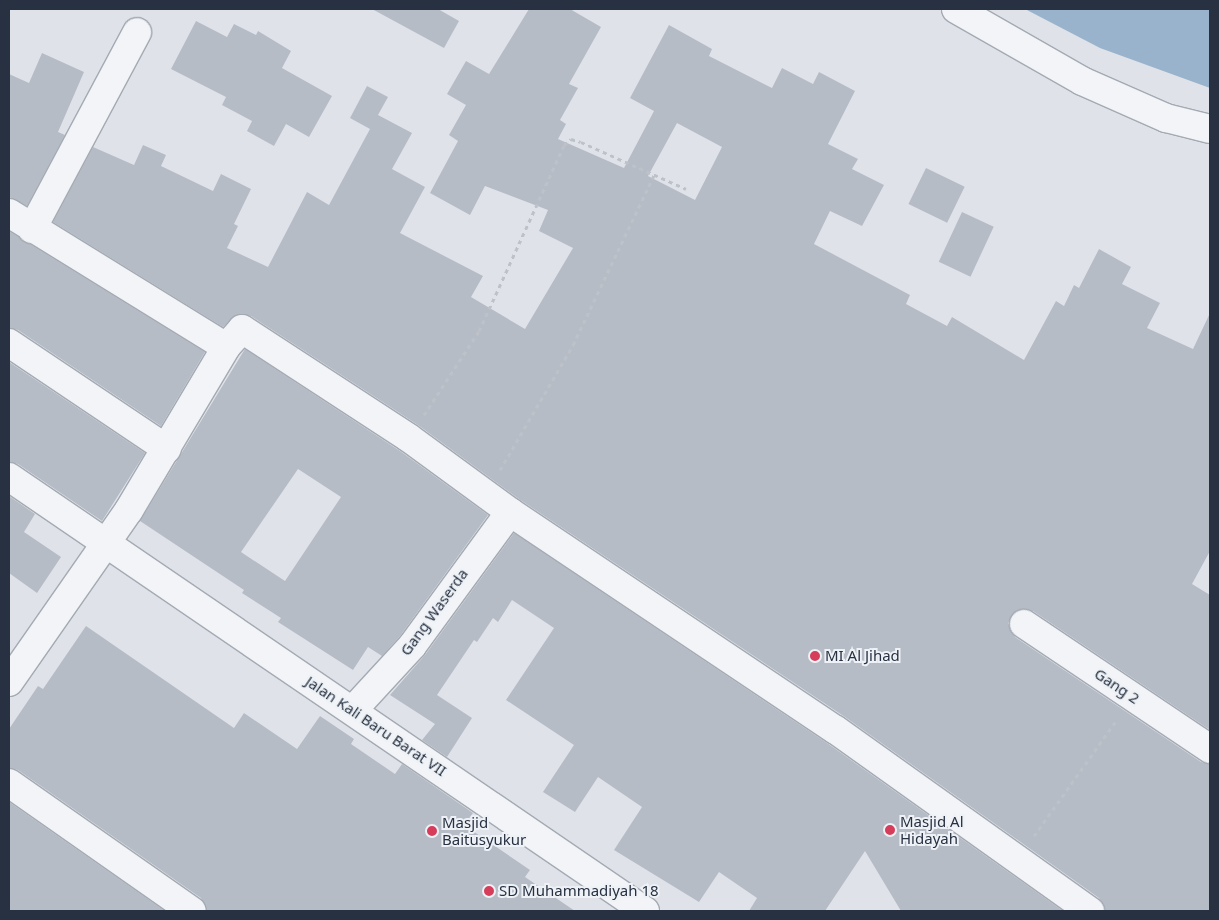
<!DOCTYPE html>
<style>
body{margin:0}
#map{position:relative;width:1219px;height:920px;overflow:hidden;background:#dfe3e9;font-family:"Noto Sans",sans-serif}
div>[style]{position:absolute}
.water>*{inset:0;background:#98b3cb}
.building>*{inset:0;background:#b6bcc6;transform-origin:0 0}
.path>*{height:3px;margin-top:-1.5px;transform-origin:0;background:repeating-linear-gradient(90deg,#bdc1c8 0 4px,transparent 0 8px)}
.roads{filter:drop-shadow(1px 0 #a4aab3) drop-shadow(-1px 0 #a4aab3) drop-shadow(0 1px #a4aab3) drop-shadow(0 -1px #a4aab3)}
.minor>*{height:28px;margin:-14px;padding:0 14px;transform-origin:14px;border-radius:14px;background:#f2f4f7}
.dots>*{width:14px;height:14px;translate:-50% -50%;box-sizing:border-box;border:2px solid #eef2f6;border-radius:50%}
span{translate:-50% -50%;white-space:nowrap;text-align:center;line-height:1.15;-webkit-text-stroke:4px #eef2f6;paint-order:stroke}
.street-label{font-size:15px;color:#273141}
.poi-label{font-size:15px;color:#273141}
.left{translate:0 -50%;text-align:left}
.frame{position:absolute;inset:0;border:10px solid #273141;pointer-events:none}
</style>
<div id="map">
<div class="water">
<div style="clip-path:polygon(1025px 9px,1210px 9px,1210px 88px,1100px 48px)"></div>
</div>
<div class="building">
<div style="clip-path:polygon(372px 9px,438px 9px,459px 21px,444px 48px)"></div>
<div style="clip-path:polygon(evenodd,529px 9px,570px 9px,601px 27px,569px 84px,578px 88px,560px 120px,566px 124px,558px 139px,624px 168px,654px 111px,630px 98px,669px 25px,712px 49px,709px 56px,772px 88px,782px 68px,813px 84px,819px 72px,855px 91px,828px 144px,858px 159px,852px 169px,884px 185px,862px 226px,830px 211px,814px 244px,910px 295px,906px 304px,947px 326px,952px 317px,1024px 360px,1056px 301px,1064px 306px,1074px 285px,1079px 288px,1099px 249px,1131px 267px,1122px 284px,1160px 303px,1147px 328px,1193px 349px,1210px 313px,1210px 551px,1192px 584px,1210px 595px,1210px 730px,1033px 611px,1017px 610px,1008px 623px,1015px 637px,1201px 762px,1210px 764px,1210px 911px,1105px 911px,1099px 898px,845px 717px,519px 499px,418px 425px,251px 316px,236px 315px,223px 327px,53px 222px,93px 147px,134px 165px,143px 145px,166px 155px,161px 166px,213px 191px,221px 174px,251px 189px,234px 224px,238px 226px,227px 248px,268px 267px,307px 192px,329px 205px,370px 129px,350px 118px,367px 86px,388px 97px,378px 115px,412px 133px,392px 169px,425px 187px,400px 233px,483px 276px,471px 297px,525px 329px,573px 248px,539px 231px,548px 210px,485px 186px,470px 215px,430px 193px,458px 141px,449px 135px,466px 105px,447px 94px,466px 61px,489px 74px,529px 9px,677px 123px,722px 147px,695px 200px,648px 176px,677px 123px)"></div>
<div style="clip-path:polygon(196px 21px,227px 37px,234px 24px,256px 35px,258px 31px,291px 51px,282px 68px,332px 96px,309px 137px,286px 124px,274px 146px,247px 131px,252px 121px,222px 105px,226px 97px,171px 69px)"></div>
<div style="clip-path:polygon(42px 53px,84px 72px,58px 132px,65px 135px,27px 206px,9px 197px,9px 74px,29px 83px)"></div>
<div style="left:926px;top:168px;width:43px;height:40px;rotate:26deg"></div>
<div style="left:962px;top:212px;width:35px;height:55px;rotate:25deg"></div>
<div style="clip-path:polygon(9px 231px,205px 352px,161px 426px,18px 330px,9px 328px)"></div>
<div style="clip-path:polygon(evenodd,245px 349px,400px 451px,488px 515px,400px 636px,382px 656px,368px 647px,353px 670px,278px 622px,281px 618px,242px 593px,244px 590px,140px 521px,245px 349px,298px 469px,341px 497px,285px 581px,241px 552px,298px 469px)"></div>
<div style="clip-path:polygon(9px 362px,145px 453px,102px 521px,18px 464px,9px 462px)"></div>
<div style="clip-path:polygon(9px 496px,35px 514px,24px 532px,61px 557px,37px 593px,9px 573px)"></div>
<div style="clip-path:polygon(514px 533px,827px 743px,1063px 911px,901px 911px,865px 851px,825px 911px,749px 911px,757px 898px,719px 872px,699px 902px,614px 850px,642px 807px,598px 777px,575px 812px,543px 792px,574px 745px,506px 700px,554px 628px,512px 600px,498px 622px,493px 618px,477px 642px,474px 640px,437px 695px,472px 718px,447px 757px,422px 740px,435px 724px,390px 695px,425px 655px)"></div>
<div style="clip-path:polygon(86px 626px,234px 728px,244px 713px,297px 749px,320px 716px,354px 739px,351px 744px,395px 774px,402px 764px,473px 813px,464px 825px,530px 870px,525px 877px,575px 911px,207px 911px,201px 898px,18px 770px,9px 768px,9px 729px,38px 686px,43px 689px)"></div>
<div style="clip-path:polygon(9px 802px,165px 911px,9px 911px)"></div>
</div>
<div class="path">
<div style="left:424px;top:415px;width:100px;rotate:-56.8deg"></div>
<div style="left:479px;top:331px;width:205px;rotate:-65.4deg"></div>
<div style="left:564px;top:145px;width:9px;rotate:-41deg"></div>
<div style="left:571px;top:139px;width:10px;rotate:17deg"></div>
<div style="left:581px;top:142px;width:115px;rotate:24.1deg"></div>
<div style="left:500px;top:470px;width:145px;rotate:-59.7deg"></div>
<div style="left:573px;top:345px;width:191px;rotate:-64.5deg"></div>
<div style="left:1034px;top:836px;width:141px;rotate:-54.5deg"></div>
</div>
<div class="roads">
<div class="minor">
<div style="left:956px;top:9px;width:145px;rotate:29.7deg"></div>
<div style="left:1082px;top:81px;width:92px;rotate:23.8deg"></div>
<div style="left:1166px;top:118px;width:45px;rotate:14deg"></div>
<div style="left:9px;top:213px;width:255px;rotate:31.7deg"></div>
<div style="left:32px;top:229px;width:223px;rotate:-61.9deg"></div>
<div style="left:9px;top:343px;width:190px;rotate:33.9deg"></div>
<div style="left:9px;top:477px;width:770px;rotate:34.31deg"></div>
<div style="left:1024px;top:624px;width:224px;rotate:33.9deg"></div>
<div style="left:9px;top:682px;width:210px;rotate:-55.1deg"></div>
<div style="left:129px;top:510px;width:190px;rotate:-59.2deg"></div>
<div style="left:226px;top:347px;width:24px;rotate:-48deg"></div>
<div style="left:242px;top:329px;width:199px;rotate:33.1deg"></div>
<div style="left:409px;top:438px;width:125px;rotate:36.2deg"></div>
<div style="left:510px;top:512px;width:392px;rotate:33.8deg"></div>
<div style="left:836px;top:730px;width:312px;rotate:35.5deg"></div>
<div style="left:353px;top:710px;width:87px;rotate:-47.3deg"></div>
<div style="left:412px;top:646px;width:166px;rotate:-53.8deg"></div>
<div style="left:9px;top:783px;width:223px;rotate:35deg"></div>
</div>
</div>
<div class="dots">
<div style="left:815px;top:656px;background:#d53d5a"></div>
<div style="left:890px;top:830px;background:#d53d5a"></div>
<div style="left:432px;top:831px;background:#d53d5a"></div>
<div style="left:489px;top:891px;background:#d53d5a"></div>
</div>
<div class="street-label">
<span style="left:434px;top:612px;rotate:-54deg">Gang Waserda</span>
<span style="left:1117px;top:686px;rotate:34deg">Gang 2</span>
<span style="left:376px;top:726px;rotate:34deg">Jalan Kali Baru Barat VII</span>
</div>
<div class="poi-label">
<span class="left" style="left:825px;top:656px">MI Al Jihad</span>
<span class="left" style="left:900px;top:830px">Masjid Al<br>Hidayah</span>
<span class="left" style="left:442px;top:831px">Masjid<br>Baitusyukur</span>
<span class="left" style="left:499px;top:891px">SD Muhammadiyah 18</span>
</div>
<div class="frame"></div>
</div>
